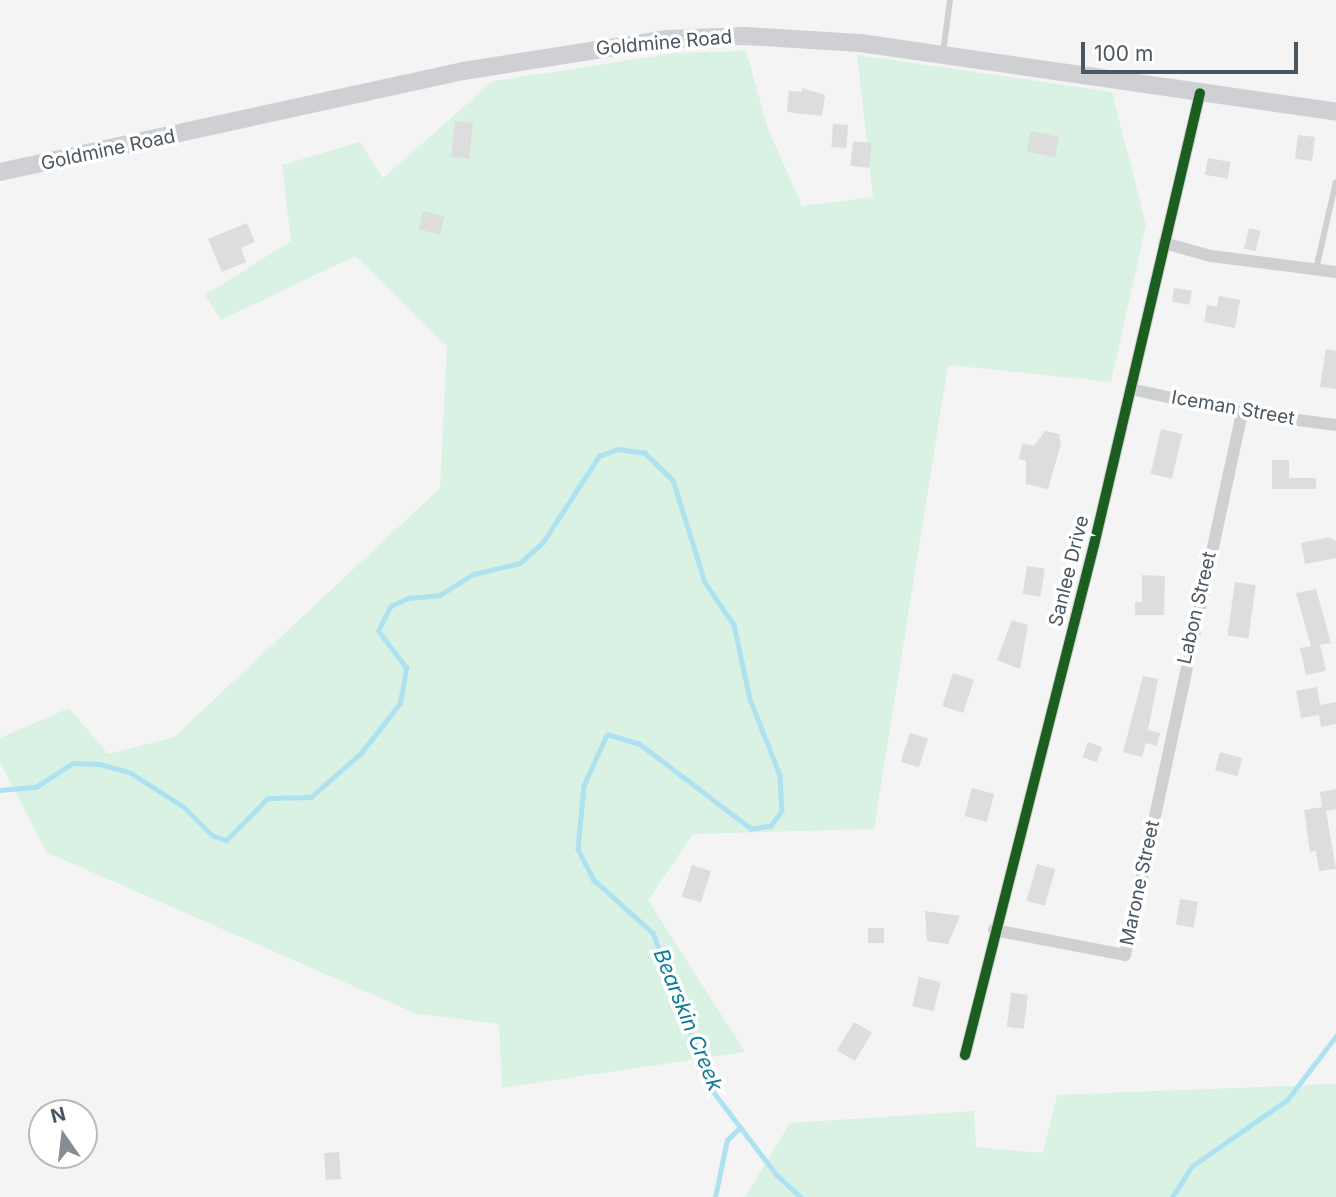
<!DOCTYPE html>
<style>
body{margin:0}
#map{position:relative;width:1336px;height:1197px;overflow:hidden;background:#f4f4f4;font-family:Inter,sans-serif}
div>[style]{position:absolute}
.green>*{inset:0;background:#d9f2e3}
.stream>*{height:4.5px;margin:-2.25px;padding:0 2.25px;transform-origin:2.25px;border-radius:2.25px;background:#aee2f0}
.building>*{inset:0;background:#ddddde;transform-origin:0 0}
.lane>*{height:6px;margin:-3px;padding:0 3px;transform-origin:3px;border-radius:3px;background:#ced0d2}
.street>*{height:12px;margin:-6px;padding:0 6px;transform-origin:6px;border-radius:6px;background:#ced0d2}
.secondary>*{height:18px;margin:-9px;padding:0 9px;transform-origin:9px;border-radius:9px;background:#ced0d4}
.cycleway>*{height:10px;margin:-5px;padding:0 5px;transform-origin:5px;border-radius:5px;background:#1b5e20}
span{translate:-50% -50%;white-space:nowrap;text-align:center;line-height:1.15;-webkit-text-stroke:7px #fff;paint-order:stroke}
.street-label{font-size:19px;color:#4a5661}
.water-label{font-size:21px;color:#0c7c9b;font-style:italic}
.north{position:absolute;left:28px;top:1099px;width:70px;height:70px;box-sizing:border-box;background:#fff;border:2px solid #b7bbc0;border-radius:50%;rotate:346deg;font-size:19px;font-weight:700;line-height:28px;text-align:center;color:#4a5661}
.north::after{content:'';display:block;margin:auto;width:24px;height:32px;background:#868d94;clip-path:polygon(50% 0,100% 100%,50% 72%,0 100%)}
.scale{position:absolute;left:1081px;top:42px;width:217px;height:32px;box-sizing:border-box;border:4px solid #4a5661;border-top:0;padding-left:9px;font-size:21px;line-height:24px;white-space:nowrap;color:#4a5661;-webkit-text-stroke:5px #fff;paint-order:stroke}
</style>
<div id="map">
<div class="green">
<div style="clip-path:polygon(746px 51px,768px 129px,802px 206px,873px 197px,857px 55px,1112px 92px,1146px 225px,1111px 382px,948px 365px,874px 829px,693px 834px,648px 900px,745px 1052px,502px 1088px,499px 1024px,417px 1014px,46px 852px,0 762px,0 738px,69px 708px,108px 754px,174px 737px,440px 488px,447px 346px,355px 256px,221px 320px,205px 295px,291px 241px,282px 165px,360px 142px,383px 178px,493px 81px,677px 53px)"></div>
<div style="clip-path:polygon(1336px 1084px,1336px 1197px,745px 1197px,790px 1123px,974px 1111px,976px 1147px,1043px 1153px,1057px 1095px)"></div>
</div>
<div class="stream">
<div style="left:0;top:790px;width:36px;rotate:-5deg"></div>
<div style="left:36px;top:787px;width:44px;rotate:-33deg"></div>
<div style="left:73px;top:763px;width:27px;rotate:2deg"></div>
<div style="left:100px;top:764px;width:32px;rotate:16deg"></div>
<div style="left:131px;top:773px;width:63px;rotate:32.7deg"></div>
<div style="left:184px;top:807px;width:40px;rotate:45deg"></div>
<div style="left:212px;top:835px;width:15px;rotate:20deg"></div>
<div style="left:226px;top:840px;width:59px;rotate:-45deg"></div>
<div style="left:268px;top:798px;width:43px;rotate:-1.3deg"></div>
<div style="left:311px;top:797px;width:67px;rotate:-41.3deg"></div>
<div style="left:361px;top:753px;width:63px;rotate:-52deg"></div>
<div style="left:400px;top:703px;width:36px;rotate:-80deg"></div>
<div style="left:406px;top:668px;width:46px;rotate:-127.1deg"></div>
<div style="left:378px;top:631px;width:28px;rotate:-63deg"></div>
<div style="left:391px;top:606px;width:19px;rotate:-25deg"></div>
<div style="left:408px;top:598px;width:32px;rotate:-5deg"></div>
<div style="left:440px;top:595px;width:40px;rotate:-32deg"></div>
<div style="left:474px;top:574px;width:47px;rotate:-13.4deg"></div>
<div style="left:520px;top:563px;width:31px;rotate:-42deg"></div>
<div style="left:543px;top:542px;width:103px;rotate:-56.9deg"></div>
<div style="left:599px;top:456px;width:20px;rotate:-20deg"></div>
<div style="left:618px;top:449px;width:27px;rotate:8deg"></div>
<div style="left:645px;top:453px;width:39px;rotate:44deg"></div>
<div style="left:673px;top:480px;width:107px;rotate:72.6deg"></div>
<div style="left:705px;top:582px;width:52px;rotate:56deg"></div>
<div style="left:734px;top:625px;width:76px;rotate:77.8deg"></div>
<div style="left:750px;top:699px;width:82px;rotate:68.5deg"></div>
<div style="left:780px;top:775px;width:36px;rotate:87deg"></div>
<div style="left:782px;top:811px;width:19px;rotate:126deg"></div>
<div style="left:771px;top:826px;width:20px;rotate:171deg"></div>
<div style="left:751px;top:829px;width:141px;rotate:-142.8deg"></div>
<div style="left:639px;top:744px;width:33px;rotate:-164deg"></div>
<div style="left:607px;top:735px;width:56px;rotate:114.3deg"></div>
<div style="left:584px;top:786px;width:63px;rotate:95.4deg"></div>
<div style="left:578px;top:849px;width:35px;rotate:63deg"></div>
<div style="left:594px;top:880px;width:79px;rotate:41.9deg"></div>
<div style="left:653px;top:933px;width:169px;rotate:69.2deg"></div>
<div style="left:713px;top:1091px;width:104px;rotate:52.8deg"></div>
<div style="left:776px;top:1174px;width:34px;rotate:43deg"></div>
<div style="left:715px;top:1197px;width:58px;rotate:-78.1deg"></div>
<div style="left:727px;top:1140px;width:16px;rotate:-43deg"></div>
<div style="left:1172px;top:1197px;width:37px;rotate:-57deg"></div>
<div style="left:1192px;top:1166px;width:116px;rotate:-34.8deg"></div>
<div style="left:1287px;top:1100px;width:81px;rotate:-52.6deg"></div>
</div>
<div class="building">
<div style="clip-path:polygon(802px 88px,825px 95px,822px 116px,787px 112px,789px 91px,802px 92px)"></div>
<div style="left:455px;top:121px;width:18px;height:36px;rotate:6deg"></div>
<div style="left:833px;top:124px;width:15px;height:23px;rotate:4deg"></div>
<div style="left:1031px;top:131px;width:29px;height:21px;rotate:12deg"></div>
<div style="left:1298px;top:135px;width:17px;height:24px;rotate:7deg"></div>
<div style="left:853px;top:141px;width:19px;height:25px;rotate:6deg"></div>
<div style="left:1208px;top:158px;width:23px;height:17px;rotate:10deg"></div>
<div style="left:423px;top:211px;width:22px;height:19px;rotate:13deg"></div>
<div style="clip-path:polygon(247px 223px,255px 242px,241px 248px,246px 262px,222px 272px,208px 239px)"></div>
<div style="left:1249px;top:228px;width:12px;height:21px;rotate:14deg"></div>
<div style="left:1174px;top:288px;width:18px;height:14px;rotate:9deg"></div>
<div style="clip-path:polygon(1219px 296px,1240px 300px,1235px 328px,1204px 322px,1207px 305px,1217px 307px)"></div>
<div style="clip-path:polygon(1326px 349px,1336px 351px,1336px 389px,1320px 387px)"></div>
<div style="left:1161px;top:429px;width:22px;height:46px;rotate:13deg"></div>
<div style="clip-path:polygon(1045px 431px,1059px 434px,1061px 444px,1048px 489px,1026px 484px,1026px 461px,1019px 459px,1022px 443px,1034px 446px)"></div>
<div style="clip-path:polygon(1272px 460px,1289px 460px,1289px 478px,1316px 478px,1316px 489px,1272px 489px)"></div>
<div style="clip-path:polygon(1329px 537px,1336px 541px,1336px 558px,1305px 564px,1301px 543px)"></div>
<div style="left:1027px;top:566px;width:18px;height:28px;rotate:9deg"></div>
<div style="clip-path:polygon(1142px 575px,1165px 576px,1164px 615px,1135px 615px,1135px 602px,1142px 602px)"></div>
<div style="left:1235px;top:582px;width:21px;height:54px;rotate:8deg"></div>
<div style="clip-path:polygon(1316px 589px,1331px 643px,1320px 645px,1326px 671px,1306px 675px,1300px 648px,1311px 646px,1296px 593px)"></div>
<div style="clip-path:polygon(1012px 620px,1028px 625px,1020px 669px,997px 660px)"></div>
<div style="left:953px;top:673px;width:22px;height:35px;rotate:18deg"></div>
<div style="clip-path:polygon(1143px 676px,1158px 679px,1148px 730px,1160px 733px,1157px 746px,1146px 743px,1142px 757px,1123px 752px)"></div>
<div style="clip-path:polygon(1317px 687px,1320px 705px,1336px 702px,1336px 724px,1321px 727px,1319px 715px,1301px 718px,1296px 691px)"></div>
<div style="left:910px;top:733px;width:19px;height:30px;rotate:18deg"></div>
<div style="left:1088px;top:742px;width:15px;height:16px;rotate:20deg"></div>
<div style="left:1220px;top:752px;width:23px;height:19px;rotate:15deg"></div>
<div style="left:972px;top:788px;width:23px;height:29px;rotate:15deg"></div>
<div style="clip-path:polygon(1336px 789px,1336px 809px,1326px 811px,1336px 869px,1319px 871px,1316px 851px,1310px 852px,1304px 810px,1322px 807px,1320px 792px)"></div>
<div style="left:1037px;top:864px;width:19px;height:38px;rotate:16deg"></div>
<div style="left:692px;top:865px;width:20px;height:33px;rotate:18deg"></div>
<div style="left:1180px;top:899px;width:18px;height:26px;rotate:9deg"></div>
<div style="clip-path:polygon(925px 911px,960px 916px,948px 944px,927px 941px)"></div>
<div style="left:868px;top:928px;width:16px;height:15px"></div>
<div style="left:919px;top:977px;width:22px;height:30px;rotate:13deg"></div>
<div style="left:1011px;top:993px;width:17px;height:34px;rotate:7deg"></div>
<div style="left:854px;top:1022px;width:21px;height:33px;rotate:31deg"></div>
<div style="left:339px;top:1152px;width:27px;height:15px;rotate:86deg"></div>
</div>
<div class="lane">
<div style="left:943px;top:52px;width:52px;rotate:-82.3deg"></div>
<div style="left:1316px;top:269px;width:89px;rotate:-77.1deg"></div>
</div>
<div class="street">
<div style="left:1164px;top:243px;width:49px;rotate:15.5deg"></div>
<div style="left:1211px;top:256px;width:126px;rotate:7.3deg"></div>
<div style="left:1131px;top:389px;width:101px;rotate:12.5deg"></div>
<div style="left:1230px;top:411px;width:107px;rotate:7.5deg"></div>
<div style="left:994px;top:930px;width:133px;rotate:10.8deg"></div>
<div style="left:1125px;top:955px;width:554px;rotate:-77.82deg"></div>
<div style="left:965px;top:1055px;width:526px;rotate:-75.81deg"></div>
<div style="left:1094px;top:545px;width:464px;rotate:-76.8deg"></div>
</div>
<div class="secondary">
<div style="left:0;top:172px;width:474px;rotate:-12.3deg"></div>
<div style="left:463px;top:71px;width:207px;rotate:-8.9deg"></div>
<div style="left:668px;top:39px;width:77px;rotate:-2.2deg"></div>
<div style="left:745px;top:36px;width:115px;rotate:3.5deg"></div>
<div style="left:860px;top:43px;width:481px;rotate:8.2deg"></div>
</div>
<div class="cycleway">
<div style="left:965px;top:1055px;width:526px;rotate:-75.81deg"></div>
<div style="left:1094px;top:545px;width:464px;rotate:-76.8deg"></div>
</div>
<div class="street-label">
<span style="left:664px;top:43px;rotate:-5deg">Goldmine Road</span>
<span style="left:108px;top:150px;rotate:-12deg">Goldmine Road</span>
<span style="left:1233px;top:408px;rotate:10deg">Iceman Street</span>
<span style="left:1069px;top:571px;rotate:-76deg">Sanlee Drive</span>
<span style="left:1197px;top:608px;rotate:-77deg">Labon Street</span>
<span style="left:1140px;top:883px;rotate:-78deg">Marone Street</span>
</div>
<div class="water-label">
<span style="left:688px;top:1020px;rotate:68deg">Bearskin Creek</span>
</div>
<div class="north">N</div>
<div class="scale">100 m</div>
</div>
